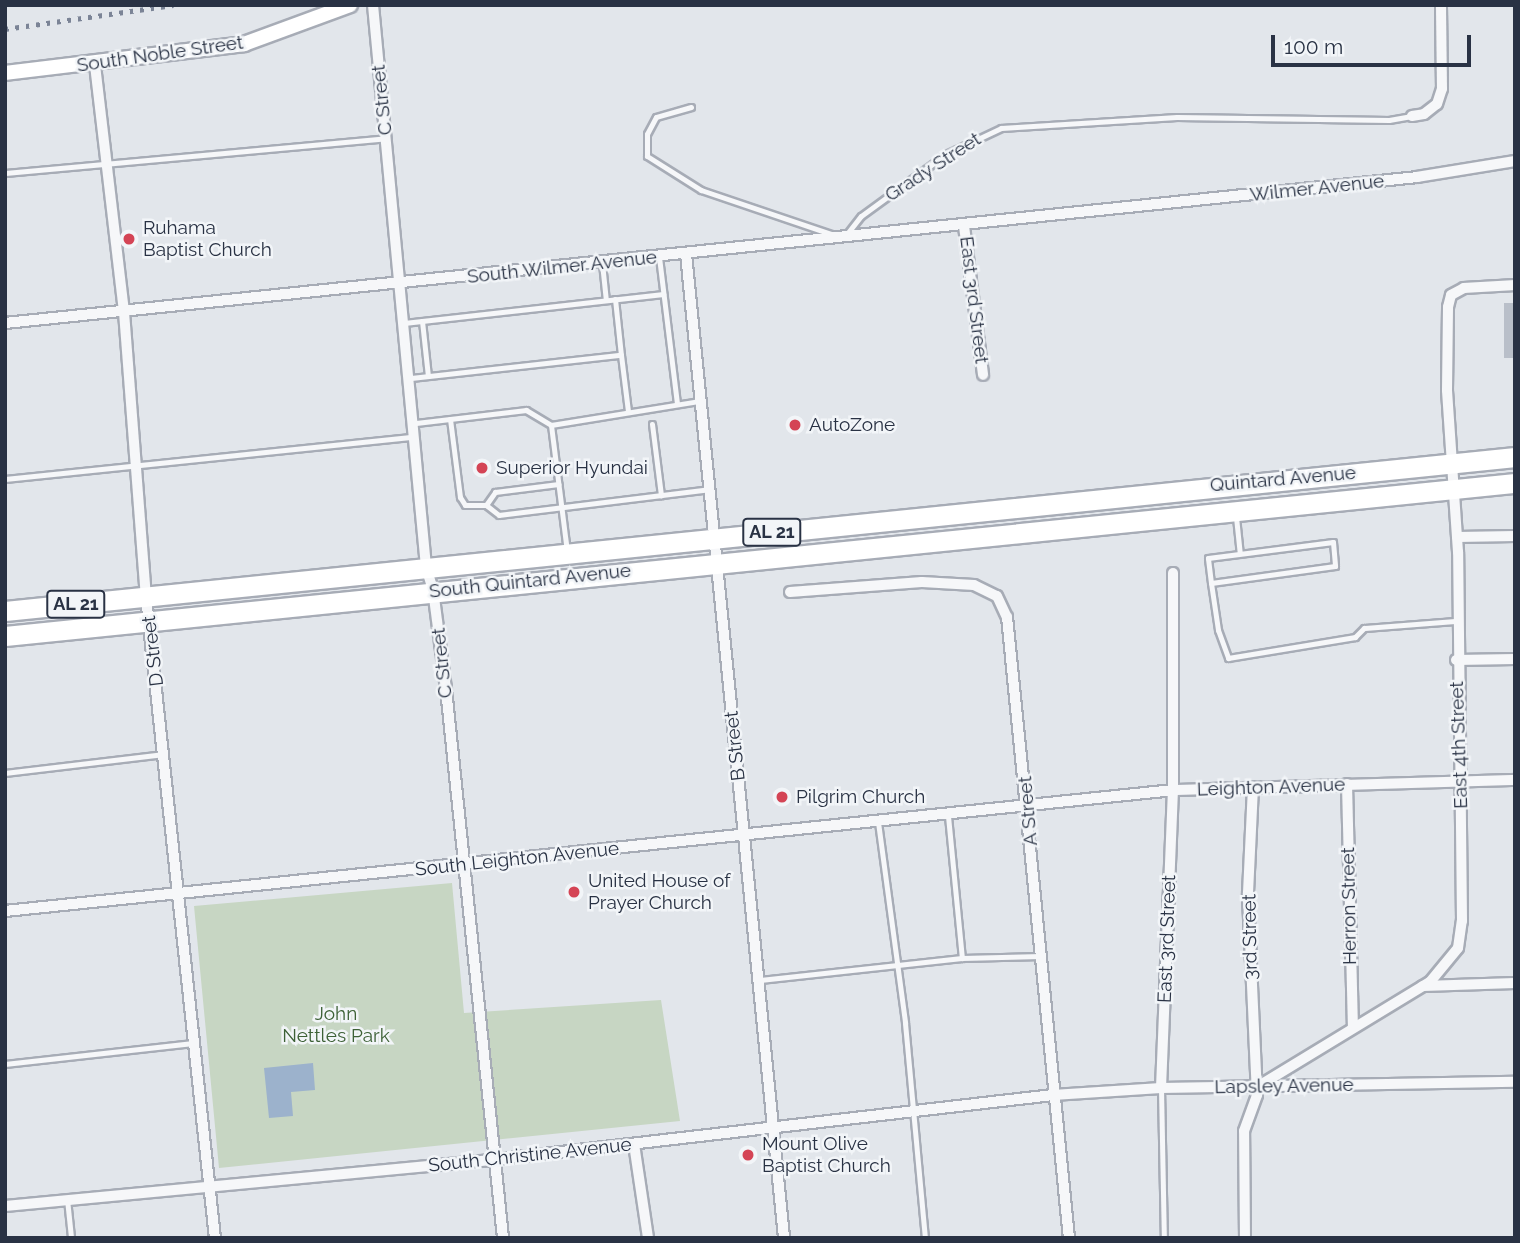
<!DOCTYPE html>
<style>
body{margin:0}
#map{position:relative;width:1520px;height:1243px;overflow:hidden;background:#e2e6eb;font-family:Raleway,sans-serif}
div>[style]{position:absolute}
.green>*{inset:0;background:#c7d6c3}
.water>*{inset:0;background:#9cb2cc}
.building>*{inset:0;background:#b9bfc9;transform-origin:0 0}
.roads{filter:drop-shadow(2px 0 #a7acb6) drop-shadow(-2px 0 #a7acb6) drop-shadow(0 2px #a7acb6) drop-shadow(0 -2px #a7acb6)}
.lane>*{height:5px;margin:-2.5px;padding:0 2.5px;transform-origin:2.5px;border-radius:2.5px;background:#f6f7f9}
.street>*{height:10px;margin:-5px;padding:0 5px;transform-origin:5px;border-radius:5px;background:#f6f7f9}
.secondary>*{height:14px;margin:-7px;padding:0 7px;transform-origin:7px;border-radius:7px;background:#fff}
.highway>*{height:19px;margin:-9.5px;padding:0 9.5px;transform-origin:9.5px;border-radius:9.5px;background:#fff}
.rail>*{height:4.5px;margin-top:-2.25px;transform-origin:0;background:repeating-linear-gradient(90deg,#7b8496 0 3.5px,transparent 0 10.5px)}
.dots>*{width:19px;height:19px;translate:-50% -50%;box-sizing:border-box;border:4px solid #f2f5f8;border-radius:50%}
span{translate:-50% -50%;white-space:nowrap;text-align:center;line-height:1.15;-webkit-text-stroke:5px #f2f5f8;paint-order:stroke}
.shield-label span{padding:2px 5px;background:#f2f5f8;border:2px solid;border-radius:5px;-webkit-text-stroke-width:0}
.shield-label{font-size:18px;color:#293244;font-weight:700}
.street-label{font-size:19px;color:#293244}
.poi-label{font-size:19px;color:#293244}
.left{translate:0 -50%;text-align:left}
.park-label{font-size:19px;color:#3d6136}
.frame{position:absolute;inset:0;border:7px solid #293244;pointer-events:none}
.scale{position:absolute;left:1271px;top:35px;width:200px;height:32px;box-sizing:border-box;border:4px solid #293244;border-top:0;padding-left:9px;font-size:21px;line-height:24px;white-space:nowrap;color:#293244;-webkit-text-stroke:5px #f2f5f8;paint-order:stroke}
</style>
<div id="map">
<div class="green">
<div style="clip-path:polygon(452px 883px,464px 1013px,661px 1000px,680px 1121px,219px 1168px,194px 906px)"></div>
</div>
<div class="water">
<div style="clip-path:polygon(313px 1063px,315px 1090px,291px 1092px,293px 1116px,269px 1118px,264px 1068px)"></div>
</div>
<div class="building">
<div style="left:1504px;top:303px;width:11px;height:55px"></div>
</div>
<div class="roads">
<div class="lane">
<div style="left:691px;top:107px;width:36px;rotate:164deg"></div>
<div style="left:656px;top:117px;width:19px;rotate:118deg"></div>
<div style="left:647px;top:134px;width:22px;rotate:90deg"></div>
<div style="left:647px;top:156px;width:64px;rotate:32.2deg"></div>
<div style="left:701px;top:190px;width:137px;rotate:18.7deg"></div>
<div style="left:5px;top:173px;width:383px;rotate:-5.2deg"></div>
<div style="left:846px;top:235px;width:24px;rotate:-52deg"></div>
<div style="left:861px;top:216px;width:105px;rotate:-36.1deg"></div>
<div style="left:946px;top:154px;width:61px;rotate:-25.3deg"></div>
<div style="left:1001px;top:128px;width:176px;rotate:-3.6deg"></div>
<div style="left:1177px;top:117px;width:212px;rotate:0.8deg"></div>
<div style="left:1389px;top:120px;width:23px;rotate:-10deg"></div>
<div style="left:659px;top:257px;width:148px;rotate:83deg"></div>
<div style="left:602px;top:263px;width:37px;rotate:84deg"></div>
<div style="left:615px;top:299px;width:56px;rotate:83.9deg"></div>
<div style="left:422px;top:321px;width:55px;rotate:83.8deg"></div>
<div style="left:404px;top:323px;width:261px;rotate:-6.4deg"></div>
<div style="left:411px;top:378px;width:211px;rotate:-6.3deg"></div>
<div style="left:621px;top:355px;width:56px;rotate:82.9deg"></div>
<div style="left:450px;top:419px;width:79px;rotate:82.7deg"></div>
<div style="left:460px;top:497px;width:9px;rotate:58deg"></div>
<div style="left:465px;top:505px;width:21px"></div>
<div style="left:486px;top:505px;width:16px;rotate:38deg"></div>
<div style="left:499px;top:515px;width:213px;rotate:-7deg"></div>
<div style="left:416px;top:423px;width:111px;rotate:-6.7deg"></div>
<div style="left:526px;top:410px;width:29px;rotate:31deg"></div>
<div style="left:551px;top:425px;width:127px;rotate:82.8deg"></div>
<div style="left:652px;top:424px;width:72px;rotate:82.8deg"></div>
<div style="left:551px;top:425px;width:151px;rotate:-9.2deg"></div>
<div style="left:5px;top:479px;width:410px;rotate:-5.9deg"></div>
<div style="left:486px;top:505px;width:16px;rotate:-55deg"></div>
<div style="left:495px;top:492px;width:64px;rotate:-7.1deg"></div>
<div style="left:1236px;top:517px;width:36px;rotate:84deg"></div>
<div style="left:1333px;top:542px;width:24px;rotate:85deg"></div>
<div style="left:1335px;top:566px;width:125px;rotate:172.2deg"></div>
<div style="left:1211px;top:583px;width:25px;rotate:-97deg"></div>
<div style="left:1208px;top:558px;width:126px;rotate:-7.3deg"></div>
<div style="left:1211px;top:583px;width:48px;rotate:81.5deg"></div>
<div style="left:1218px;top:630px;width:30px;rotate:70deg"></div>
<div style="left:1228px;top:658px;width:129px;rotate:-9.4deg"></div>
<div style="left:1355px;top:637px;width:13px;rotate:-45deg"></div>
<div style="left:1364px;top:628px;width:92px;rotate:-4.4deg"></div>
<div style="left:5px;top:773px;width:160px;rotate:-6.8deg"></div>
<div style="left:948px;top:816px;width:143px;rotate:84.4deg"></div>
<div style="left:878px;top:822px;width:203px;rotate:82.3deg"></div>
<div style="left:905px;top:1023px;width:216px;rotate:84.7deg"></div>
<div style="left:760px;top:980px;width:203px;rotate:-6.2deg"></div>
<div style="left:962px;top:958px;width:79px;rotate:-1.5deg"></div>
<div style="left:5px;top:1064px;width:189px;rotate:-6.4deg"></div>
<div style="left:1161px;top:1088px;width:150px;rotate:88.9deg"></div>
<div style="left:67px;top:1199px;width:39px;rotate:84deg"></div>
</div>
<div class="street">
<div style="left:373px;top:5px;width:564px;rotate:84.61deg"></div>
<div style="left:426px;top:567px;width:24px;rotate:73deg"></div>
<div style="left:433px;top:590px;width:100px;rotate:82.5deg"></div>
<div style="left:446px;top:689px;width:552px;rotate:84.07deg"></div>
<div style="left:95px;top:65px;width:249px;rotate:83.3deg"></div>
<div style="left:124px;top:312px;width:286px;rotate:85.6deg"></div>
<div style="left:146px;top:597px;width:645px;rotate:83.86deg"></div>
<div style="left:1412px;top:116px;width:12px;rotate:-9deg"></div>
<div style="left:1424px;top:114px;width:16px;rotate:-38deg"></div>
<div style="left:1437px;top:104px;width:16px;rotate:-72deg"></div>
<div style="left:1442px;top:89px;width:84px;rotate:-90.7deg"></div>
<div style="left:964px;top:226px;width:150px;rotate:82.7deg"></div>
<div style="left:686px;top:254px;width:989px;rotate:84.31deg"></div>
<div style="left:5px;top:323px;width:1420px;rotate:-5.9deg"></div>
<div style="left:1417px;top:177px;width:99px;rotate:-9.3deg"></div>
<div style="left:1457px;top:537px;width:58px;rotate:-1deg"></div>
<div style="left:790px;top:592px;width:132px;rotate:-4.3deg"></div>
<div style="left:922px;top:582px;width:52px;rotate:3.3deg"></div>
<div style="left:974px;top:585px;width:25px;rotate:26deg"></div>
<div style="left:997px;top:596px;width:23px;rotate:65deg"></div>
<div style="left:1007px;top:617px;width:624px;rotate:84.3deg"></div>
<div style="left:1456px;top:660px;width:59px;rotate:-1deg"></div>
<div style="left:1347px;top:784px;width:243px;rotate:88.6deg"></div>
<div style="left:5px;top:911px;width:1174px;rotate:-5.91deg"></div>
<div style="left:1173px;top:790px;width:342px;rotate:-1.7deg"></div>
<div style="left:1423px;top:986px;width:92px;rotate:-1.9deg"></div>
<div style="left:1257px;top:1087px;width:202px;rotate:-31.3deg"></div>
<div style="left:1430px;top:982px;width:44px;rotate:-50.5deg"></div>
<div style="left:1458px;top:948px;width:27px;rotate:-82deg"></div>
<div style="left:1462px;top:921px;width:369px;rotate:-90.6deg"></div>
<div style="left:1458px;top:552px;width:162px;rotate:-93.9deg"></div>
<div style="left:1447px;top:390px;width:83px;rotate:-89.3deg"></div>
<div style="left:1448px;top:307px;width:12px;rotate:-76deg"></div>
<div style="left:1451px;top:295px;width:15px;rotate:-28deg"></div>
<div style="left:1464px;top:288px;width:51px;rotate:-3.4deg"></div>
<div style="left:1161px;top:1088px;width:298px;rotate:-87.7deg"></div>
<div style="left:1173px;top:790px;width:217px;rotate:-90deg"></div>
<div style="left:634px;top:1144px;width:95px;rotate:81.5deg"></div>
<div style="left:5px;top:1206px;width:489px;rotate:-5.4deg"></div>
<div style="left:492px;top:1160px;width:565px;rotate:-6.61deg"></div>
<div style="left:1053px;top:1095px;width:108px;rotate:-3.7deg"></div>
<div style="left:1161px;top:1088px;width:354px;rotate:-1deg"></div>
<div style="left:1245px;top:1238px;width:107px;rotate:-90.5deg"></div>
<div style="left:1244px;top:1131px;width:38px;rotate:-70deg"></div>
<div style="left:1257px;top:1095px;width:202px;rotate:-92.6deg"></div>
<div style="left:1248px;top:893px;width:106px;rotate:-87.3deg"></div>
</div>
<div class="secondary">
<div style="left:5px;top:73px;width:241px;rotate:-6.9deg"></div>
<div style="left:244px;top:44px;width:113px;rotate:-20.2deg"></div>
</div>
<div class="highway">
<div style="left:5px;top:611px;width:1518px;rotate:-5.82deg"></div>
<div style="left:5px;top:636px;width:1518px;rotate:-5.79deg"></div>
</div>
</div>
<div class="rail">
<div style="left:5px;top:29px;width:170px;rotate:-8.1deg"></div>
</div>
<div class="dots">
<div style="left:129px;top:239px;background:#d44455"></div>
<div style="left:795px;top:425px;background:#d44455"></div>
<div style="left:482px;top:468px;background:#d44455"></div>
<div style="left:782px;top:797px;background:#d44455"></div>
<div style="left:574px;top:892px;background:#d44455"></div>
<div style="left:748px;top:1155px;background:#d44455"></div>
</div>
<div class="shield-label">
<span style="left:772px;top:532px">AL 21</span>
<span style="left:76px;top:604px">AL 21</span>
</div>
<div class="street-label">
<span style="left:160px;top:54px;rotate:-8deg">South Noble Street</span>
<span style="left:382px;top:100px;rotate:-96deg">C Street</span>
<span style="left:933px;top:167px;rotate:-33deg">Grady Street</span>
<span style="left:1317px;top:188px;rotate:-6deg">Wilmer Avenue</span>
<span style="left:562px;top:267px;rotate:-6deg">South Wilmer Avenue</span>
<span style="left:974px;top:300px;rotate:83deg">East 3rd Street</span>
<span style="left:1283px;top:479px;rotate:-5deg">Quintard Avenue</span>
<span style="left:530px;top:581px;rotate:-6deg">South Quintard Avenue</span>
<span style="left:153px;top:651px;rotate:-97deg">D Street</span>
<span style="left:442px;top:663px;rotate:-96deg">C Street</span>
<span style="left:1459px;top:745px;rotate:-92deg">East 4th Street</span>
<span style="left:735px;top:746px;rotate:-96deg">B Street</span>
<span style="left:1271px;top:787px;rotate:-2deg">Leighton Avenue</span>
<span style="left:1028px;top:811px;rotate:-95deg">A Street</span>
<span style="left:517px;top:859px;rotate:-6deg">South Leighton Avenue</span>
<span style="left:1349px;top:906px;rotate:-91deg">Herron Street</span>
<span style="left:1250px;top:937px;rotate:-91deg">3rd Street</span>
<span style="left:1167px;top:939px;rotate:-88deg">East 3rd Street</span>
<span style="left:1284px;top:1086px;rotate:-1deg">Lapsley Avenue</span>
<span style="left:530px;top:1155px;rotate:-6deg">South Christine Avenue</span>
</div>
<div class="poi-label">
<span class="left" style="left:143px;top:239px">Ruhama<br>Baptist Church</span>
<span class="left" style="left:809px;top:425px">AutoZone</span>
<span class="left" style="left:496px;top:468px">Superior Hyundai</span>
<span class="left" style="left:796px;top:797px">Pilgrim Church</span>
<span class="left" style="left:588px;top:892px">United House of<br>Prayer Church</span>
<span class="left" style="left:762px;top:1155px">Mount Olive<br>Baptist Church</span>
</div>
<div class="park-label">
<span style="left:336px;top:1025px">John<br>Nettles Park</span>
</div>
<div class="frame"></div>
<div class="scale">100 m</div>
</div>
